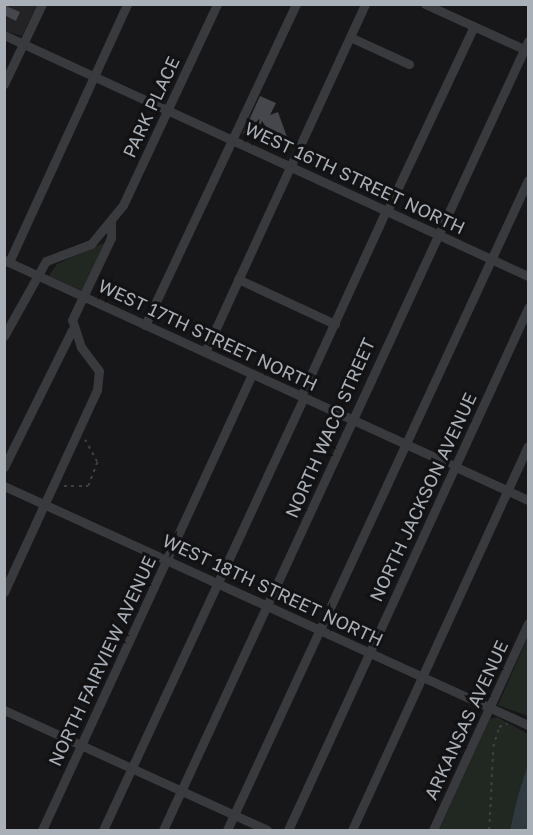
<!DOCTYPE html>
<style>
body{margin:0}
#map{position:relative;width:533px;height:835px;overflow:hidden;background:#171719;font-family:"Golos Text",sans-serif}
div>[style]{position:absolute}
.built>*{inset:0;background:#232326}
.green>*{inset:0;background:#212821}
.water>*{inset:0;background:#303a3e}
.building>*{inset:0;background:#46474c}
.path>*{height:1.5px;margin-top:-0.75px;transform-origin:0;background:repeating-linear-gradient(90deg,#3e4144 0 3px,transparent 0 7.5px)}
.minor>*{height:9px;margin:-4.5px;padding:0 4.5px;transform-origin:4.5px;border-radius:4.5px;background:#383a3d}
span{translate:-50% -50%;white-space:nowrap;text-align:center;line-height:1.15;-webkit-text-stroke:6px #121214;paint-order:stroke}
.street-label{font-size:18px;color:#aab0b8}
.frame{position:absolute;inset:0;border:6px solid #aab0b8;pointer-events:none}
</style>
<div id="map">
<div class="built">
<div style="clip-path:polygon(5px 5px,37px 5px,22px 36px,5px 31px)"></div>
</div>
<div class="green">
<div style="clip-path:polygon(104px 243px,83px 291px,49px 276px,57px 264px)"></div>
<div style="clip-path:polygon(528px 637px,528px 716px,498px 705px)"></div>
<div style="clip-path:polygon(497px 717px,528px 734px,528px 764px,510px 830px,439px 830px,490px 719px)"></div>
</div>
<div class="water">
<div style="clip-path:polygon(528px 764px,528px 830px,510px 830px,518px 796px)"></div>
</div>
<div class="building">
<div style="clip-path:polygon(4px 5px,20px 12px,16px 21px,4px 15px)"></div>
<div style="clip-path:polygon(260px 96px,276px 103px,270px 115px,278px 112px,287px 137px,275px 141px,262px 121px,254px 139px,243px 133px)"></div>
</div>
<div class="path">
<div style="left:64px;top:486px;width:24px"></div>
<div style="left:88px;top:486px;width:26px;rotate:-69deg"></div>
<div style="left:97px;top:462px;width:25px;rotate:-119deg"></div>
<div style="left:489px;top:830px;width:83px;rotate:-87.2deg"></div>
<div style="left:493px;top:747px;width:21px;rotate:-73deg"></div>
<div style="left:499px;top:727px;width:9px;rotate:-21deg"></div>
</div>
<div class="minor">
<div style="left:425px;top:4px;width:113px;rotate:24.5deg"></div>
<div style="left:4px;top:35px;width:577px;rotate:24.7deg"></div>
<div style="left:350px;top:37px;width:65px;rotate:24.6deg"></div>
<div style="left:4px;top:84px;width:89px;rotate:-64.6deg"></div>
<div style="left:387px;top:211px;width:204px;rotate:-64.8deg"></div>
<div style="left:4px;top:260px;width:576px;rotate:24.61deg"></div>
<div style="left:9px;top:262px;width:284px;rotate:-65.4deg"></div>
<div style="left:238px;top:279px;width:107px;rotate:24.9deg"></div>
<div style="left:145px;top:325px;width:355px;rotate:-64.8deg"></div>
<div style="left:4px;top:336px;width:86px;rotate:-60.8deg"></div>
<div style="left:46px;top:261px;width:48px;rotate:-20.7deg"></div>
<div style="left:91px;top:244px;width:50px;rotate:-50.6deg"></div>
<div style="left:123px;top:205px;width:222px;rotate:-64.9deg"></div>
<div style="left:205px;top:352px;width:383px;rotate:-65.3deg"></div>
<div style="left:301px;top:396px;width:205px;rotate:-65.4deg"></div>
<div style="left:4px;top:467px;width:153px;rotate:-63.6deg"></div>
<div style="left:4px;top:486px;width:576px;rotate:24.52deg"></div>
<div style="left:4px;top:592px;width:222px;rotate:-65.3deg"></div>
<div style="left:97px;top:390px;width:19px;rotate:-84deg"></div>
<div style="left:99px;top:371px;width:30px;rotate:-127deg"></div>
<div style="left:81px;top:347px;width:28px;rotate:-108deg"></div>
<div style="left:72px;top:320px;width:91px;rotate:-64.6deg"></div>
<div style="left:111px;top:238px;width:16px;rotate:-90deg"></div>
<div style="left:4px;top:710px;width:289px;rotate:24.5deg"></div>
<div style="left:42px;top:830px;width:502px;rotate:-65.27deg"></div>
<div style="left:103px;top:830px;width:477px;rotate:-65.1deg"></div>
<div style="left:163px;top:830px;width:869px;rotate:-65.17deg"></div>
<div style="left:227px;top:830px;width:716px;rotate:-65.15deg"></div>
<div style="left:288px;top:830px;width:575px;rotate:-65.31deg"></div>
<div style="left:352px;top:830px;width:422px;rotate:-65.4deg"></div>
<div style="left:433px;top:830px;width:228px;rotate:-65.3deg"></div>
</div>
<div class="street-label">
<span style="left:151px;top:107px;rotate:-65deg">PARK PLACE</span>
<span style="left:355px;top:178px;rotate:25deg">WEST 16TH STREET NORTH</span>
<span style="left:208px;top:335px;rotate:25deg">WEST 17TH STREET NORTH</span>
<span style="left:330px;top:428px;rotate:-66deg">NORTH WACO STREET</span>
<span style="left:423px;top:497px;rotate:-65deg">NORTH JACKSON AVENUE</span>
<span style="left:273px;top:590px;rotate:25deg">WEST 18TH STREET NORTH</span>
<span style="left:102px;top:661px;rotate:-65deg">NORTH FAIRVIEW AVENUE</span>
<span style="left:466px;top:720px;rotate:-65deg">ARKANSAS AVENUE</span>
</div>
<div class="frame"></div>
</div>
